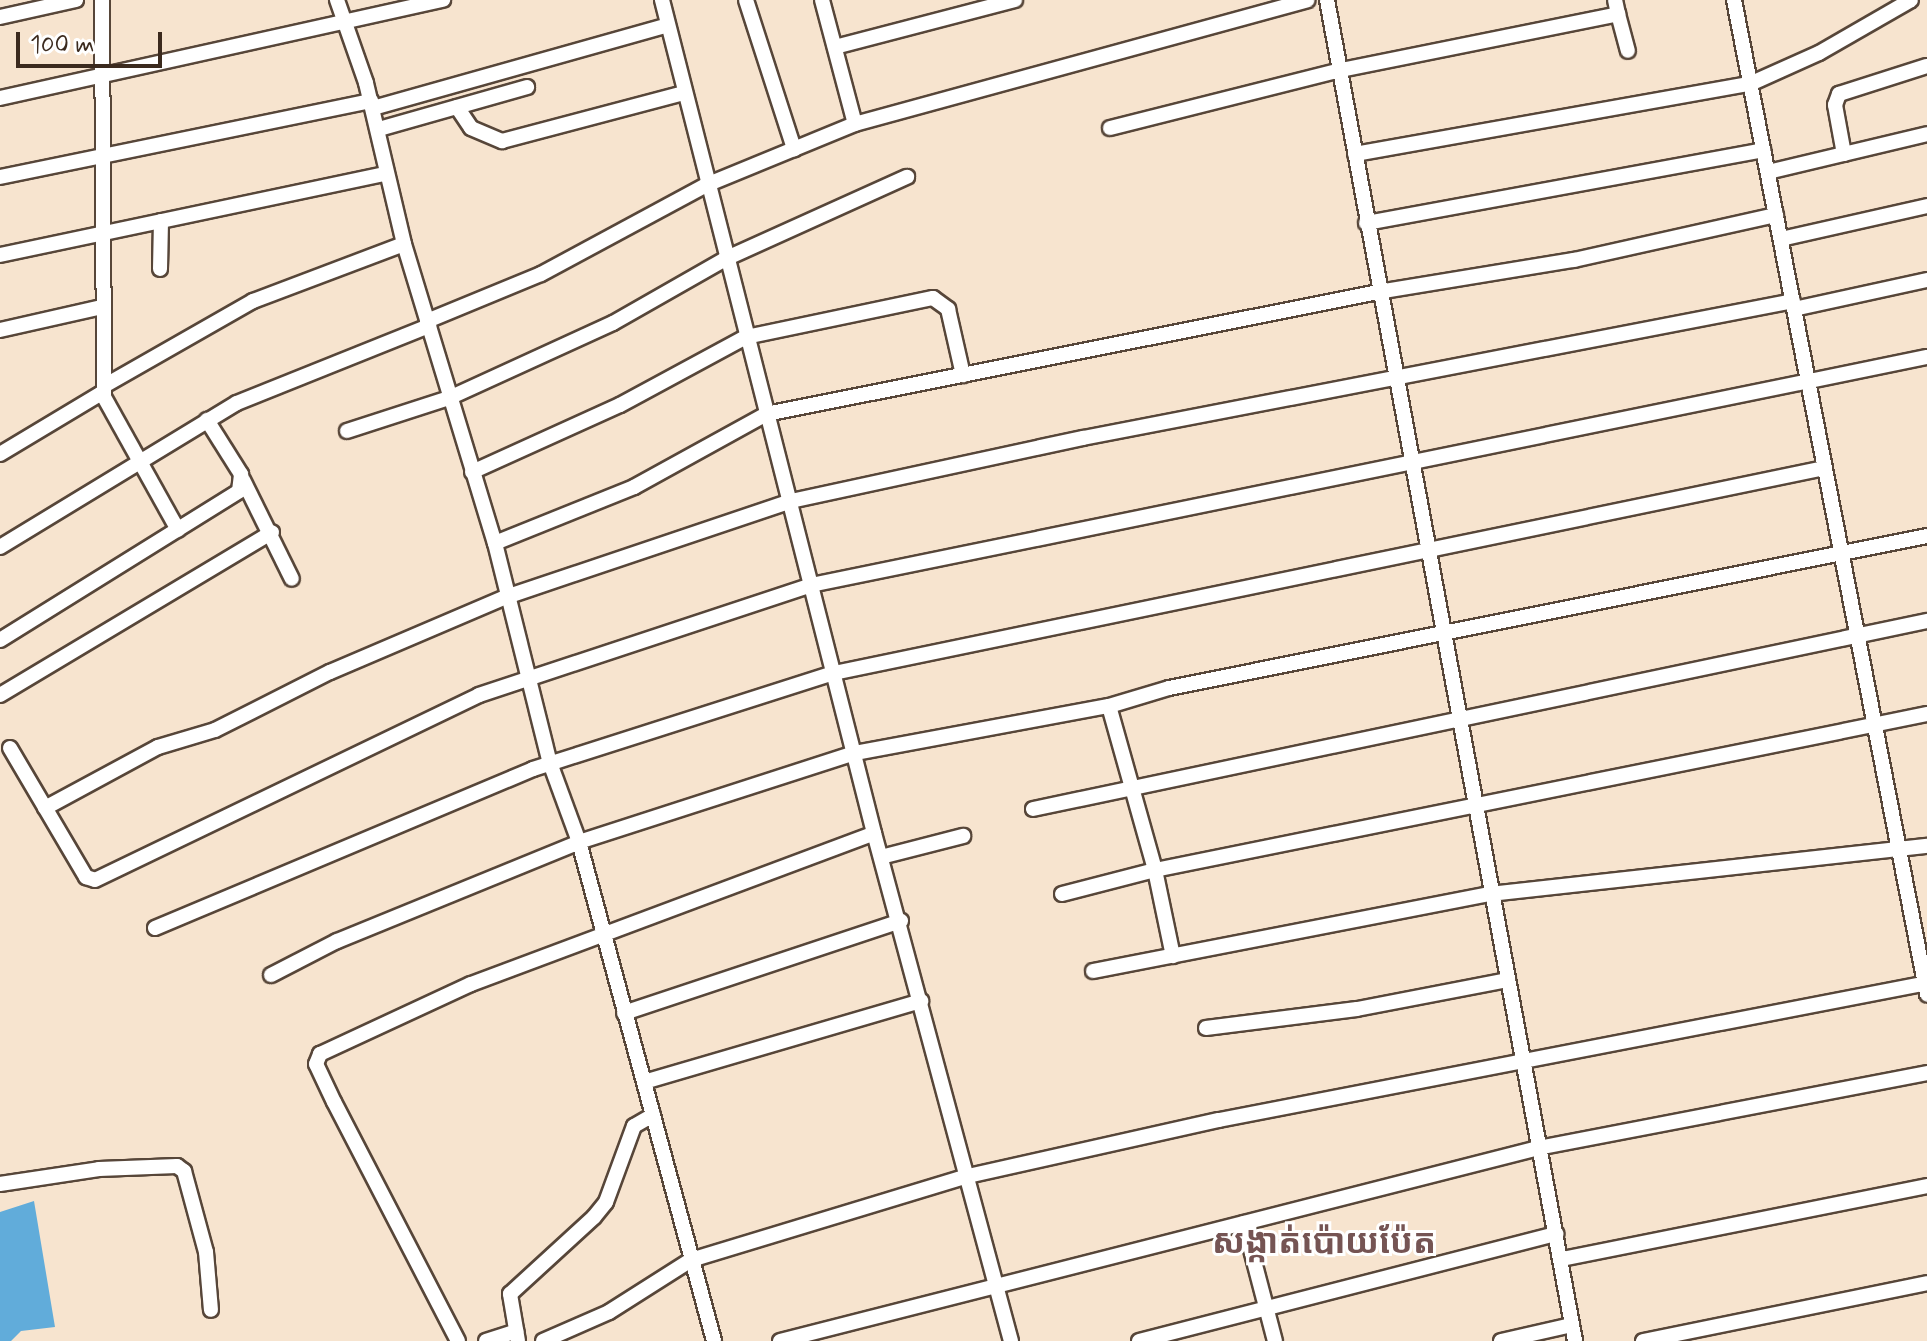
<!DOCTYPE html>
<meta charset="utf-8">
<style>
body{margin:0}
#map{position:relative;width:1927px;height:1341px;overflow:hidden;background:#f7e4cf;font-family:Mynerve,"Noto Sans Khmer",sans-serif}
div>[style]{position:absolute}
.water>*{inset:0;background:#61acda}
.roads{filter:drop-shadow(2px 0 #574639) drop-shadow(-2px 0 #574639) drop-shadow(0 2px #574639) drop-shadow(0 -2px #574639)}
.minor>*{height:14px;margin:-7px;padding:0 7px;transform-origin:7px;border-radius:7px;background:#fff}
span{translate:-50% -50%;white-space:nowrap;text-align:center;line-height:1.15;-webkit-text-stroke:6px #fff;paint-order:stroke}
.district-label{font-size:34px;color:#755453;font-weight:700}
.scale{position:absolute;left:16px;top:32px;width:146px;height:36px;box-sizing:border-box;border:4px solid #3b2a1e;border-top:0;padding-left:10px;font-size:24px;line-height:28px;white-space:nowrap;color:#3b2a1e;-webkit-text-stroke:6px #fff;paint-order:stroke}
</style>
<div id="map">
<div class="water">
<div style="clip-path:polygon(34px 1201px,55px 1327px,21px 1331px,11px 1341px,0 1341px,0 1212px)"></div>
</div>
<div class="roads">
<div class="minor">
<div style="left:102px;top:0;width:397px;rotate:89.7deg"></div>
<div style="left:104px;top:397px;width:152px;rotate:60.9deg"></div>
<div style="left:337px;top:0;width:88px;rotate:70.7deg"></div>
<div style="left:366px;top:83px;width:165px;rotate:76.7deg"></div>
<div style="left:404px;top:244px;width:313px;rotate:73.1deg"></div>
<div style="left:495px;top:543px;width:227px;rotate:76deg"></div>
<div style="left:550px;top:763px;width:84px;rotate:69.8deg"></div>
<div style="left:579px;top:842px;width:517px;rotate:74.86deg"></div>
<div style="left:662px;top:0;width:860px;rotate:75.72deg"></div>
<div style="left:874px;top:833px;width:526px;rotate:74.91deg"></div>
<div style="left:746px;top:0;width:157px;rotate:72.1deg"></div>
<div style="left:822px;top:0;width:128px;rotate:75.1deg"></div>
<div style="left:1327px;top:0;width:1364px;rotate:79.52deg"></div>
<div style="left:1734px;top:0;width:1013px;rotate:79.01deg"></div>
<div style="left:1618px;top:14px;width:38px;rotate:75deg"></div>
<div style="left:0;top:17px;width:78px;rotate:-12.6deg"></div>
<div style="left:835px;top:47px;width:186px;rotate:-14.6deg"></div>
<div style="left:0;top:98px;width:454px;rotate:-12.5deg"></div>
<div style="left:457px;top:107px;width:25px;rotate:56deg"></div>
<div style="left:471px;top:128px;width:34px;rotate:23deg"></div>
<div style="left:502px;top:141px;width:188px;rotate:-14.8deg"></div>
<div style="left:373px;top:108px;width:306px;rotate:-15.7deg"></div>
<div style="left:1110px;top:128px;width:238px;rotate:-14.1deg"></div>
<div style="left:1341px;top:70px;width:283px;rotate:-11.4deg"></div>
<div style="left:1618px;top:14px;width:14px;rotate:-102deg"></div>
<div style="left:379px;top:129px;width:154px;rotate:-15.8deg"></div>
<div style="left:1355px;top:154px;width:403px;rotate:-10.1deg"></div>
<div style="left:1752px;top:83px;width:73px;rotate:-24.1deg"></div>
<div style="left:1819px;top:53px;width:106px;rotate:-29.9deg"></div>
<div style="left:1844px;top:154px;width:50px;rotate:-100.4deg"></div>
<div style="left:1835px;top:105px;width:12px;rotate:-70deg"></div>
<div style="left:1839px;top:94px;width:92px;rotate:-17.7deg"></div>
<div style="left:1768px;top:172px;width:163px;rotate:-13.4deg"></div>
<div style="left:0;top:177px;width:379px;rotate:-11.6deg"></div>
<div style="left:1366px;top:223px;width:404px;rotate:-10.4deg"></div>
<div style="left:1781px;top:239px;width:150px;rotate:-12.7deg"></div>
<div style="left:0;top:255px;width:394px;rotate:-11.9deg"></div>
<div style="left:160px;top:269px;width:48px;rotate:-88.8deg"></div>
<div style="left:1794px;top:309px;width:136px;rotate:-12.3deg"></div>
<div style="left:427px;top:321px;width:123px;rotate:-22.4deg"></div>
<div style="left:541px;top:274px;width:187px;rotate:-28.3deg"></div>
<div style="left:706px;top:185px;width:161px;rotate:-22.3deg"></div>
<div style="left:855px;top:124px;width:469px;rotate:-15.3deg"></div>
<div style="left:0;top:330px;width:105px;rotate:-12.7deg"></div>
<div style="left:104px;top:386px;width:172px;rotate:-29.7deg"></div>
<div style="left:253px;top:301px;width:161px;rotate:-20.7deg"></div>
<div style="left:347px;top:431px;width:107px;rotate:-17.9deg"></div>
<div style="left:449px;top:398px;width:180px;rotate:-24.6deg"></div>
<div style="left:613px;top:323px;width:129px;rotate:-29.7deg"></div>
<div style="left:725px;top:259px;width:200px;rotate:-24.3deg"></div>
<div style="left:0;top:454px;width:120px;rotate:-31deg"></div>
<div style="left:472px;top:472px;width:162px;rotate:-24.4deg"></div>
<div style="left:620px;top:405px;width:143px;rotate:-28.4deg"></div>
<div style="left:746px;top:337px;width:191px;rotate:-11.8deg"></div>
<div style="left:933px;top:298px;width:19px;rotate:36deg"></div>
<div style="left:948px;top:309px;width:68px;rotate:77.2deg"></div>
<div style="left:243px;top:480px;width:110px;rotate:63.7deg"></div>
<div style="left:495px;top:543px;width:150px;rotate:-21.9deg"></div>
<div style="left:634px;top:487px;width:151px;rotate:-28.9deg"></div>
<div style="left:766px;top:414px;width:624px;rotate:-11.27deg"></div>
<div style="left:1378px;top:292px;width:199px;rotate:-9.3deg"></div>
<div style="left:1574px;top:260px;width:207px;rotate:-12.6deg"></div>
<div style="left:0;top:547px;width:277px;rotate:-31.3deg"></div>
<div style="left:237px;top:403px;width:207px;rotate:-21.9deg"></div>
<div style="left:0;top:640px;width:282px;rotate:-31.9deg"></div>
<div style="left:239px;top:491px;width:17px;rotate:-83deg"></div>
<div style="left:241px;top:474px;width:64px;rotate:-122.2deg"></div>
<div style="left:0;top:695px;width:317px;rotate:-30.9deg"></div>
<div style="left:1109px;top:706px;width:170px;rotate:74.3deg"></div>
<div style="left:1155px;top:870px;width:88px;rotate:78.2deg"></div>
<div style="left:10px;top:748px;width:150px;rotate:59.5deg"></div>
<div style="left:86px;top:877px;width:9px;rotate:18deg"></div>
<div style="left:95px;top:880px;width:426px;rotate:-25.7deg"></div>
<div style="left:479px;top:695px;width:350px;rotate:-18.3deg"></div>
<div style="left:811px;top:585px;width:1139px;rotate:-11.55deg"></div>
<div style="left:45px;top:808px;width:128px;rotate:-28.4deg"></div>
<div style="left:158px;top:747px;width:59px;rotate:-16.6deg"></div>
<div style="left:215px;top:730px;width:129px;rotate:-26.8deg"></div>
<div style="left:330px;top:672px;width:191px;rotate:-23.1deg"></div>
<div style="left:506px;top:597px;width:301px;rotate:-18.6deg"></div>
<div style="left:791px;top:501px;width:299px;rotate:-12.2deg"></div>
<div style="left:1083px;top:438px;width:723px;rotate:-10.92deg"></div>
<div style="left:1033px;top:809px;width:914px;rotate:-11.88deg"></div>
<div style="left:881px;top:857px;width:85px;rotate:-14.4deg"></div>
<div style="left:1062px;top:894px;width:96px;rotate:-14.5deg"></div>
<div style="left:1155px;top:870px;width:788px;rotate:-11.42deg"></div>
<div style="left:155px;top:928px;width:410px;rotate:-22.8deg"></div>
<div style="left:533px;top:769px;width:316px;rotate:-17.7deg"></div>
<div style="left:834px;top:673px;width:1012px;rotate:-11.69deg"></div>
<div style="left:1093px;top:971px;width:404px;rotate:-11deg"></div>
<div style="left:1490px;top:894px;width:440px;rotate:-6.3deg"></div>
<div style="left:271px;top:975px;width:74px;rotate:-27.3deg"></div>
<div style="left:337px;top:941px;width:261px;rotate:-22.2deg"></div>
<div style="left:579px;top:842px;width:290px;rotate:-17.9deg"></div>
<div style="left:855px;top:753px;width:258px;rotate:-10.5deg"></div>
<div style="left:1109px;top:706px;width:63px;rotate:-16.7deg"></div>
<div style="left:1169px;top:688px;width:773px;rotate:-11.34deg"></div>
<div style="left:624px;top:1013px;width:292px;rotate:-18.4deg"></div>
<div style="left:1206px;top:1028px;width:152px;rotate:-7.2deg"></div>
<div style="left:1357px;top:1009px;width:154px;rotate:-10.9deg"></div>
<div style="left:644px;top:1082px;width:289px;rotate:-16.3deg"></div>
<div style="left:0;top:1184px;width:100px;rotate:-8.6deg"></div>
<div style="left:99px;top:1169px;width:78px;rotate:-2.2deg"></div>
<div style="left:177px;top:1166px;width:9px;rotate:36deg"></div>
<div style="left:184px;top:1171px;width:84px;rotate:74.8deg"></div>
<div style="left:206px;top:1252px;width:58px;rotate:85.1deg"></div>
<div style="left:1244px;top:1223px;width:122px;rotate:75.3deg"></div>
<div style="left:1562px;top:1259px;width:372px;rotate:-11.3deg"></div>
<div style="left:458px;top:1341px;width:269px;rotate:-117.4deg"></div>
<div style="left:334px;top:1102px;width:42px;rotate:-115.3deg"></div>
<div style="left:316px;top:1064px;width:11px;rotate:-68deg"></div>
<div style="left:320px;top:1054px;width:166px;rotate:-24.9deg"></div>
<div style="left:471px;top:984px;width:430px;rotate:-20.5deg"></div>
<div style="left:486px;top:1341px;width:32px;rotate:-18deg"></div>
<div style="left:518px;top:1341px;width:48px;rotate:-99.7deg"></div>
<div style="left:510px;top:1294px;width:114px;rotate:-42.5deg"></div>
<div style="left:594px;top:1217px;width:19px;rotate:-51deg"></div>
<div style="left:606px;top:1202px;width:81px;rotate:-69.8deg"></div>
<div style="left:634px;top:1126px;width:22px;rotate:-30deg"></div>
<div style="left:543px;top:1341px;width:72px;rotate:-23.7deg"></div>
<div style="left:609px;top:1312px;width:97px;rotate:-32.4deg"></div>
<div style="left:691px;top:1260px;width:289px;rotate:-16.9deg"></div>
<div style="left:968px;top:1176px;width:257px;rotate:-12.6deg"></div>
<div style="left:1219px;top:1120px;width:721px;rotate:-10.95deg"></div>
<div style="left:780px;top:1341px;width:782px;rotate:-14.28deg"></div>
<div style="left:1538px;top:1148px;width:396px;rotate:-10.9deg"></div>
<div style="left:1139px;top:1341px;width:431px;rotate:-14.4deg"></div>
<div style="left:1501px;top:1341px;width:73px;rotate:-12.7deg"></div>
<div style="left:1643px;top:1341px;width:290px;rotate:-11.5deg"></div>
</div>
</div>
<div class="district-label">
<span style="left:1324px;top:1244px">សង្កាត់ប៉ោយប៉ែត</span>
</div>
<div class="scale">100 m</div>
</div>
